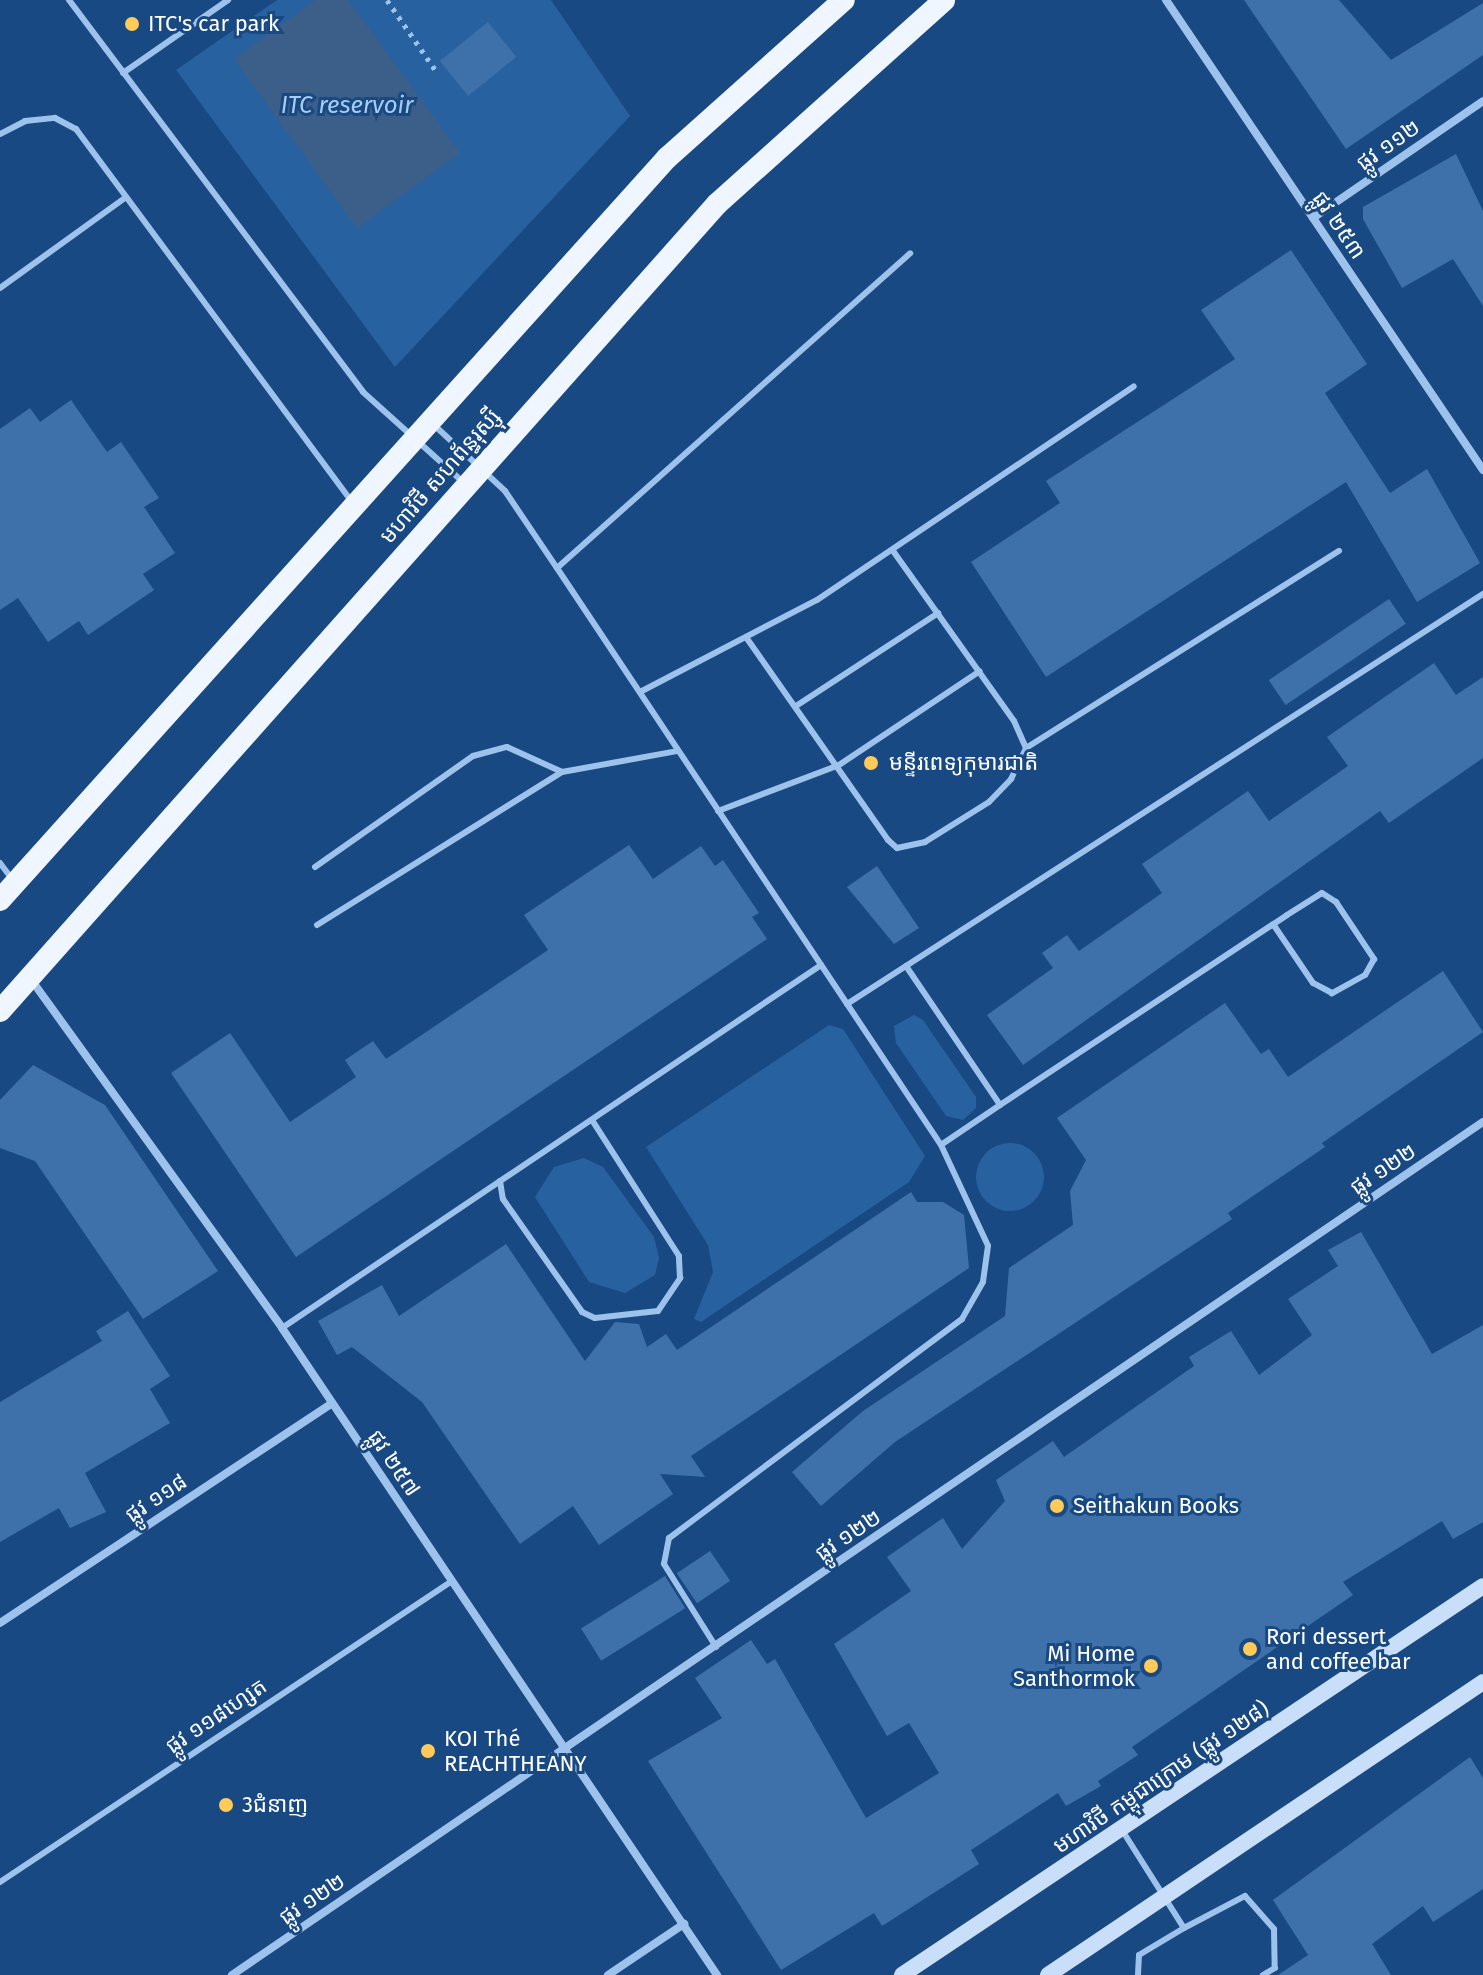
<!DOCTYPE html>
<meta charset="utf-8">
<style>
body{margin:0}
#map{position:relative;width:1483px;height:1975px;overflow:hidden;background:#194982;font-family:"Fira Sans","Noto Sans Khmer",sans-serif}
div>[style]{position:absolute}
.green>*{inset:0;background:#28619f}
.round{border-radius:50%}
.water>*{inset:0;background:#3b5f88}
.building>*{inset:0;background:#3e71aa;transform-origin:0 0}
.path>*{height:5px;margin-top:-2.5px;transform-origin:0;background:repeating-linear-gradient(90deg,#9dc2eb 0 4px,transparent 0 10px)}
.service>*{height:6px;margin:-3px;padding:0 3px;transform-origin:3px;border-radius:3px;background:#9dc2eb}
.minor>*{height:8px;margin:-4px;padding:0 4px;transform-origin:4px;border-radius:4px;background:#9dc2eb}
.secondary>*{height:16px;margin:-8px;padding:0 8px;transform-origin:8px;border-radius:8px;background:#c9def8}
.trunk>*{height:22px;margin:-11px;padding:0 11px;transform-origin:11px;border-radius:11px;background:#f0f6ff}
.dots>*{width:22px;height:22px;translate:-50% -50%;box-sizing:border-box;border:4px solid #194982;border-radius:50%}
span{translate:-50% -50%;white-space:nowrap;text-align:center;line-height:1.15;-webkit-text-stroke:6px #194982;paint-order:stroke}
.poi-label{font-size:22px;color:#fff}
.left{translate:0 -50%;text-align:left}
.right{translate:-100% -50%;text-align:right}
.street-label{font-size:22px;color:#fff}
.water-label{font-size:24px;color:#a8ccf3;font-style:italic}
</style>
<div id="map">
<div class="green">
<div style="clip-path:polygon(277px 0,551px 0,630px 116px,395px 367px,176px 70px)"></div>
<div style="clip-path:polygon(914px 1015px,923px 1020px,976px 1097px,976px 1108px,963px 1120px,946px 1116px,896px 1043px,894px 1026px)"></div>
<div style="clip-path:polygon(829px 1025px,843px 1029px,925px 1156px,909px 1182px,701px 1322px,694px 1319px,713px 1272px,708px 1245px,646px 1147px)"></div>
<div class="round" style="left:976px;top:1143px;width:68px;height:68px"></div>
<div style="clip-path:polygon(584px 1158px,603px 1167px,654px 1237px,659px 1258px,655px 1275px,625px 1293px,589px 1282px,535px 1197px,554px 1167px)"></div>
</div>
<div class="water">
<div style="clip-path:polygon(315px 0,348px 0,460px 153px,357px 228px,234px 59px)"></div>
</div>
<div class="building">
<div style="clip-path:polygon(1244px 0,1339px 0,1391px 60px,1483px 3px,1483px 55px,1346px 149px)"></div>
<div style="left:488px;top:22px;width:45px;height:62px;rotate:51deg"></div>
<div style="clip-path:polygon(1456px 154px,1483px 211px,1483px 306px,1453px 259px,1402px 288px,1363px 219px,1363px 207px)"></div>
<div style="clip-path:polygon(1291px 250px,1367px 364px,1325px 393px,1390px 493px,1427px 469px,1480px 563px,1417px 602px,1346px 482px,1046px 677px,971px 562px,1060px 503px,1046px 481px,1235px 359px,1201px 310px)"></div>
<div style="clip-path:polygon(71px 400px,107px 452px,121px 442px,159px 498px,144px 507px,175px 553px,143px 574px,154px 590px,88px 635px,79px 621px,48px 642px,18px 598px,0 610px,0 429px,30px 408px,40px 422px)"></div>
<div style="left:1389px;top:599px;width:30px;height:145px;rotate:56deg"></div>
<div style="clip-path:polygon(1434px 663px,1456px 695px,1483px 677px,1483px 758px,1389px 823px,1380px 811px,1023px 1065px,987px 1015px,1053px 968px,1042px 953px,1067px 935px,1079px 951px,1162px 893px,1142px 864px,1248px 791px,1269px 821px,1348px 766px,1327px 737px)"></div>
<div style="clip-path:polygon(629px 845px,653px 879px,701px 846px,715px 866px,723px 860px,759px 913px,752px 917px,767px 939px,296px 1257px,171px 1073px,230px 1033px,290px 1122px,356px 1077px,345px 1060px,373px 1041px,386px 1059px,548px 950px,524px 915px)"></div>
<div style="clip-path:polygon(877px 866px,919px 928px,894px 944px,847px 887px)"></div>
<div style="clip-path:polygon(1443px 971px,1483px 1032px,1322px 1143px,1325px 1147px,1228px 1213px,1232px 1219px,895px 1442px,821px 1506px,792px 1472px,863px 1411px,1005px 1316px,1009px 1268px,1073px 1225px,1070px 1191px,1086px 1160px,1057px 1118px,1225px 1003px,1261px 1054px,1269px 1049px,1288px 1077px)"></div>
<div style="clip-path:polygon(33px 1065px,105px 1105px,218px 1271px,143px 1319px,35px 1161px,0 1148px,0 1100px)"></div>
<div style="clip-path:polygon(911px 1192px,917px 1202px,943px 1202px,964px 1215px,969px 1268px,691px 1456px,705px 1477px,660px 1474px,673px 1494px,599px 1545px,573px 1506px,520px 1544px,422px 1402px,352px 1347px,337px 1355px,318px 1321px,382px 1285px,399px 1316px,506px 1244px,585px 1361px,615px 1322px,639px 1324px,647px 1347px,666px 1334px,677px 1350px)"></div>
<div style="clip-path:polygon(1361px 1232px,1432px 1354px,1483px 1325px,1483px 1522px,1453px 1539px,1442px 1521px,1343px 1582px,1353px 1595px,1132px 1747px,1138px 1755px,1098px 1781px,1101px 1786px,1066px 1806px,1058px 1793px,971px 1850px,979px 1864px,882px 1926px,874px 1913px,781px 1970px,648px 1761px,722px 1718px,695px 1678px,751px 1640px,767px 1664px,775px 1659px,866px 1818px,939px 1773px,909px 1723px,887px 1736px,834px 1644px,911px 1591px,887px 1557px,943px 1518px,962px 1549px,1005px 1501px,996px 1480px,1053px 1441px,1064px 1457px,1194px 1366px,1189px 1357px,1231px 1331px,1259px 1375px,1312px 1335px,1288px 1299px,1338px 1266px,1328px 1250px)"></div>
<div style="clip-path:polygon(128px 1311px,170px 1376px,150px 1389px,170px 1423px,85px 1473px,106px 1512px,70px 1528px,59px 1508px,0 1542px,0 1402px,102px 1341px,96px 1331px)"></div>
<div style="left:710px;top:1551px;width:36px;height:40px;rotate:56deg"></div>
<div style="left:665px;top:1576px;width:38px;height:99px;rotate:58deg"></div>
<div style="clip-path:polygon(1470px 1757px,1483px 1778px,1483px 1889px,1433px 1922px,1423px 1906px,1372px 1944px,1391px 1975px,1278px 1975px,1308px 1955px,1273px 1900px)"></div>
</div>
<div class="path">
<div style="left:387px;top:0;width:86px;rotate:55.4deg"></div>
</div>
<div class="service">
<div style="left:69px;top:0;width:490px;rotate:53.1deg"></div>
<div style="left:363px;top:392px;width:135px;rotate:42deg"></div>
<div style="left:123px;top:73px;width:128px;rotate:-34.8deg"></div>
<div style="left:0;top:134px;width:28px;rotate:-27deg"></div>
<div style="left:25px;top:121px;width:30px;rotate:-6deg"></div>
<div style="left:55px;top:118px;width:24px;rotate:28deg"></div>
<div style="left:76px;top:129px;width:464px;rotate:53.5deg"></div>
<div style="left:0;top:288px;width:155px;rotate:-35.8deg"></div>
<div style="left:434px;top:425px;width:97px;rotate:42.9deg"></div>
<div style="left:505px;top:491px;width:93px;rotate:56deg"></div>
<div style="left:557px;top:568px;width:693px;rotate:56.36deg"></div>
<div style="left:941px;top:1145px;width:111px;rotate:65deg"></div>
<div style="left:988px;top:1246px;width:36px;rotate:98deg"></div>
<div style="left:983px;top:1282px;width:43px;rotate:119.6deg"></div>
<div style="left:962px;top:1319px;width:366px;rotate:143.2deg"></div>
<div style="left:669px;top:1538px;width:26px;rotate:101deg"></div>
<div style="left:664px;top:1564px;width:98px;rotate:57.9deg"></div>
<div style="left:557px;top:568px;width:473px;rotate:-41.7deg"></div>
<div style="left:748px;top:640px;width:244px;rotate:55deg"></div>
<div style="left:888px;top:840px;width:12px;rotate:42deg"></div>
<div style="left:897px;top:848px;width:29px;rotate:-12deg"></div>
<div style="left:925px;top:842px;width:75px;rotate:-32deg"></div>
<div style="left:989px;top:802px;width:32px;rotate:-46deg"></div>
<div style="left:1011px;top:779px;width:34px;rotate:-64deg"></div>
<div style="left:1026px;top:748px;width:30px;rotate:-114deg"></div>
<div style="left:1014px;top:721px;width:209px;rotate:-125.4deg"></div>
<div style="left:640px;top:692px;width:199px;rotate:-27.5deg"></div>
<div style="left:817px;top:600px;width:382px;rotate:-34deg"></div>
<div style="left:796px;top:706px;width:170px;rotate:-33.2deg"></div>
<div style="left:1026px;top:748px;width:370px;rotate:-32.2deg"></div>
<div style="left:718px;top:811px;width:129px;rotate:-20.8deg"></div>
<div style="left:839px;top:765px;width:169px;rotate:-33.7deg"></div>
<div style="left:0;top:863px;width:20px;rotate:53deg"></div>
<div style="left:315px;top:867px;width:193px;rotate:-35.1deg"></div>
<div style="left:473px;top:756px;width:35px;rotate:-15deg"></div>
<div style="left:507px;top:747px;width:60px;rotate:24.4deg"></div>
<div style="left:317px;top:925px;width:289px;rotate:-32deg"></div>
<div style="left:562px;top:772px;width:118px;rotate:-10.3deg"></div>
<div style="left:906px;top:966px;width:168px;rotate:55.9deg"></div>
<div style="left:1000px;top:1105px;width:71px;rotate:145.9deg"></div>
<div style="left:847px;top:1004px;width:757px;rotate:-32.81deg"></div>
<div style="left:1000px;top:1105px;width:344px;rotate:-33.5deg"></div>
<div style="left:1287px;top:915px;width:41px;rotate:-32.2deg"></div>
<div style="left:1322px;top:893px;width:17px;rotate:33deg"></div>
<div style="left:1336px;top:902px;width:69px;rotate:56.3deg"></div>
<div style="left:1374px;top:959px;width:18px;rotate:119deg"></div>
<div style="left:1365px;top:975px;width:38px;rotate:151deg"></div>
<div style="left:1332px;top:993px;width:21px;rotate:-152deg"></div>
<div style="left:1313px;top:983px;width:71px;rotate:-124.1deg"></div>
<div style="left:500px;top:1181px;width:18px;rotate:81deg"></div>
<div style="left:503px;top:1199px;width:138px;rotate:55deg"></div>
<div style="left:582px;top:1312px;width:14px;rotate:25deg"></div>
<div style="left:595px;top:1318px;width:63px;rotate:-6.3deg"></div>
<div style="left:658px;top:1311px;width:40px;rotate:-56deg"></div>
<div style="left:680px;top:1278px;width:22px;rotate:-93deg"></div>
<div style="left:679px;top:1256px;width:161px;rotate:-122.6deg"></div>
<div style="left:282px;top:1328px;width:650px;rotate:-33.96deg"></div>
<div style="left:1122px;top:1830px;width:116px;rotate:57.7deg"></div>
<div style="left:1184px;top:1928px;width:52px;rotate:149deg"></div>
<div style="left:1139px;top:1955px;width:20px;rotate:93deg"></div>
<div style="left:0;top:1882px;width:543px;rotate:-33.66deg"></div>
<div style="left:1184px;top:1928px;width:69px;rotate:-27.7deg"></div>
<div style="left:1245px;top:1896px;width:44px;rotate:48.7deg"></div>
<div style="left:1274px;top:1929px;width:39px;rotate:89deg"></div>
<div style="left:1275px;top:1968px;width:14px;rotate:150deg"></div>
</div>
<div class="minor">
<div style="left:1166px;top:0;width:567px;rotate:56deg"></div>
<div style="left:1313px;top:218px;width:206px;rotate:-34.5deg"></div>
<div style="left:30px;top:978px;width:431px;rotate:54.2deg"></div>
<div style="left:282px;top:1328px;width:780px;rotate:56.09deg"></div>
<div style="left:0;top:1623px;width:398px;rotate:-33.5deg"></div>
<div style="left:232px;top:1975px;width:1514px;rotate:-34.29deg"></div>
<div style="left:608px;top:1975px;width:92px;rotate:-33.9deg"></div>
</div>
<div class="secondary">
<div style="left:902px;top:1975px;width:699px;rotate:-33.8deg"></div>
<div style="left:1048px;top:1975px;width:524px;rotate:-33.96deg"></div>
</div>
<div class="trunk">
<div style="left:0;top:900px;width:998px;rotate:-48.05deg"></div>
<div style="left:667px;top:158px;width:237px;rotate:-41.8deg"></div>
<div style="left:0;top:1011px;width:1080px;rotate:-48.38deg"></div>
<div style="left:717px;top:204px;width:305px;rotate:-41.9deg"></div>
</div>
<div class="dots">
<div style="left:132px;top:24px;background:#feca58"></div>
<div style="left:871px;top:763px;background:#feca58"></div>
<div style="left:1057px;top:1506px;background:#feca58"></div>
<div style="left:1250px;top:1649px;background:#feca58"></div>
<div style="left:1151px;top:1666px;background:#feca58"></div>
<div style="left:428px;top:1751px;background:#feca58"></div>
<div style="left:226px;top:1805px;background:#feca58"></div>
</div>
<div class="poi-label">
<span class="left" style="left:148px;top:24px">ITC's car park</span>
<span class="left" style="left:889px;top:763px">មន្ទីរពេទ្យកុមារជាតិ</span>
<span class="left" style="left:1073px;top:1506px">Seithakun Books</span>
<span class="left" style="left:1266px;top:1649px">Rori dessert<br>and coffee bar</span>
<span class="right" style="left:1135px;top:1666px">Mi Home<br>Santhormok</span>
<span class="left" style="left:444px;top:1751px">KOI Thé<br>REACHTHEANY</span>
<span class="left" style="left:242px;top:1805px">3ជំនាញ</span>
</div>
<div class="street-label">
<span style="left:1388px;top:145px;rotate:-35deg">ផ្លូវ ១១២</span>
<span style="left:1339px;top:225px;rotate:56deg">ផ្លូវ ២៥៣</span>
<span style="left:440px;top:476px;rotate:-49deg">មហាវិថី សហព័ន្ធរុស្ស៊ី</span>
<span style="left:1383px;top:1169px;rotate:-34deg">ផ្លូវ ១២២</span>
<span style="left:394px;top:1463px;rotate:56deg">ផ្លូវ ២៥៧</span>
<span style="left:156px;top:1498px;rotate:-34deg">ផ្លូវ ១១៨</span>
<span style="left:848px;top:1535px;rotate:-34deg">ផ្លូវ ១២២</span>
<span style="left:216px;top:1716px;rotate:-34deg">ផ្លូវ ១១៨ហ្សេត</span>
<span style="left:1161px;top:1777px;rotate:-34deg">មហាវិថី កម្ពុជាក្រោម (ផ្លូវ ១២៨)</span>
<span style="left:312px;top:1899px;rotate:-34deg">ផ្លូវ ១២២</span>
</div>
<div class="water-label">
<span style="left:347px;top:106px">ITC reservoir</span>
</div>
</div>
